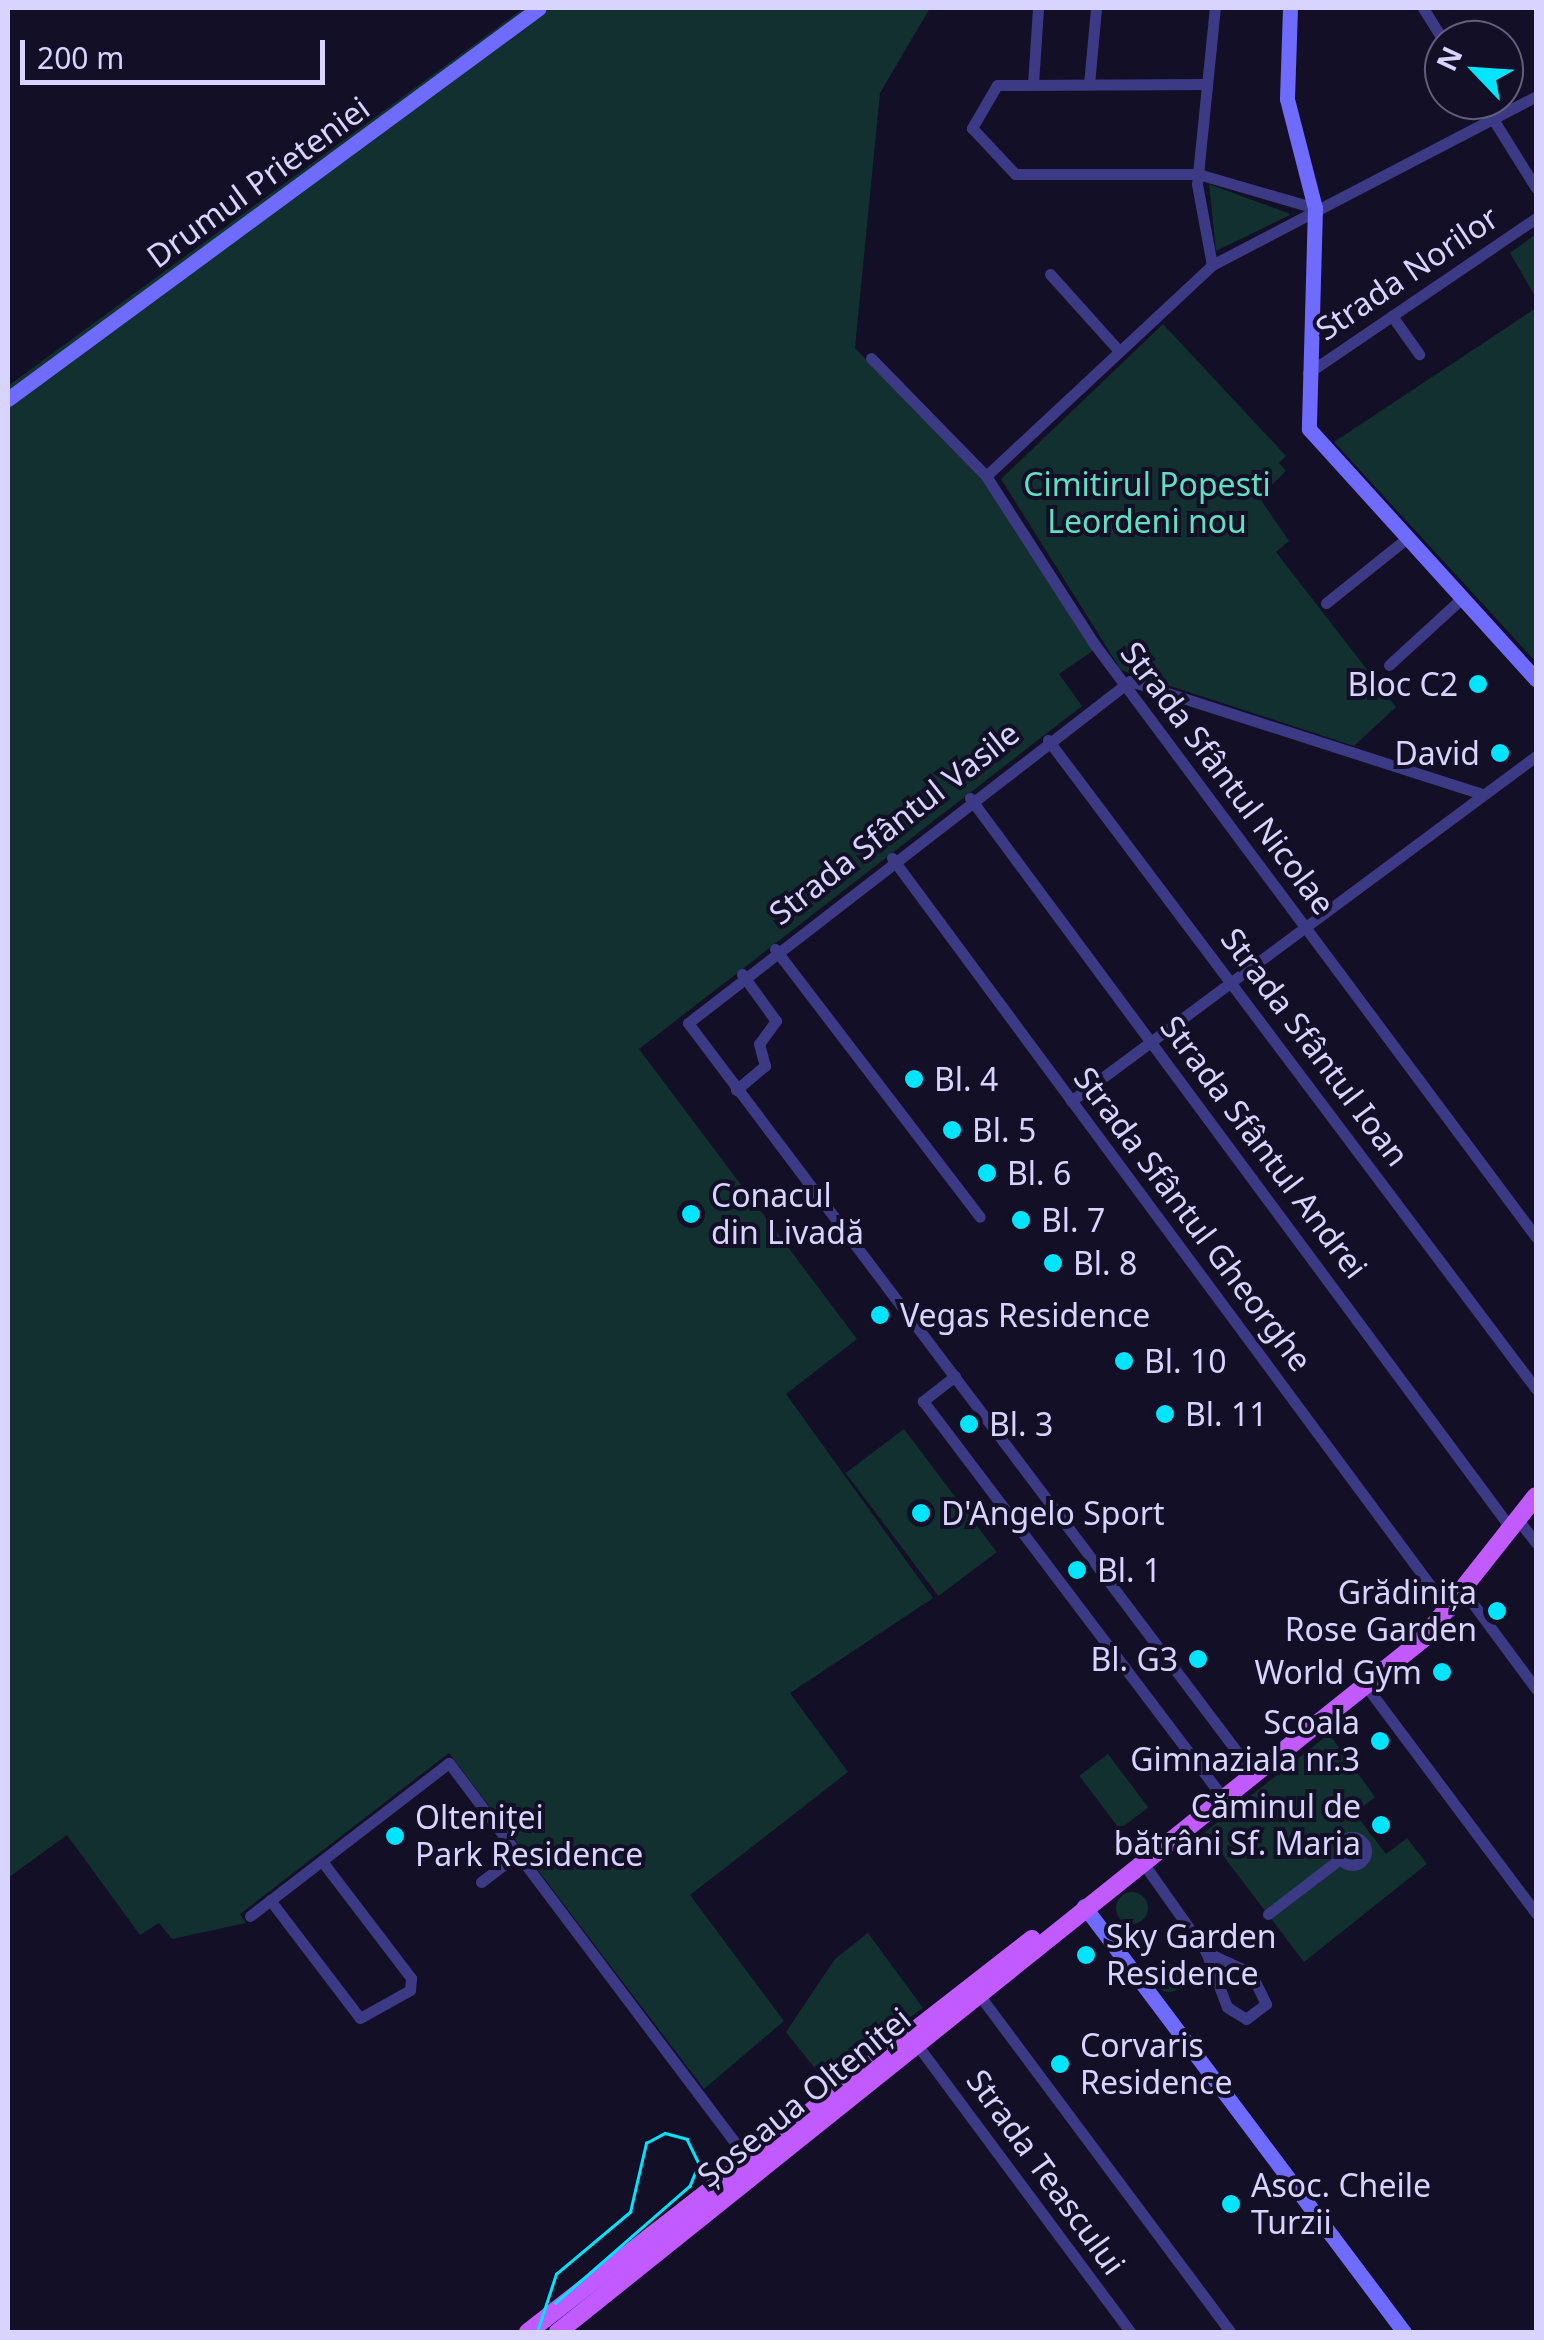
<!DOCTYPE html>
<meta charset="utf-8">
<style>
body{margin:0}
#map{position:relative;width:1544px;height:2340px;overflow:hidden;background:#130f26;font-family:"Noto Sans",sans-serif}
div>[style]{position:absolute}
.green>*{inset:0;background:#12302f;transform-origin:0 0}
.round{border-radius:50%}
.street>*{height:11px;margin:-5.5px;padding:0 5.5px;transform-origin:5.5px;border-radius:5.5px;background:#3d3a85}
.street>.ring{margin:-5.5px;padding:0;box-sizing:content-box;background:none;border:11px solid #3d3a85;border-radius:50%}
.secondary>*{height:15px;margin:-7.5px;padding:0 7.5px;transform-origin:7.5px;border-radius:7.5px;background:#6f6bff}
.primary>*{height:18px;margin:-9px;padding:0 9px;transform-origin:9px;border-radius:9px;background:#c25bff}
.tram>*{height:2.5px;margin:-1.25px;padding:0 1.25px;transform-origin:1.25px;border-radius:1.25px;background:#00e5ff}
.dots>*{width:28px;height:28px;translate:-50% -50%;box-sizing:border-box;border:5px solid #130f26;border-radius:50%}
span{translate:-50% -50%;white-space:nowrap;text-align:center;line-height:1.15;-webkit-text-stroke:8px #130f26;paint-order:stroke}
.street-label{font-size:32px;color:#d9d4ff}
.park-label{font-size:32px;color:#5fe0c0}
.poi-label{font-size:32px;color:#d9d4ff}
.right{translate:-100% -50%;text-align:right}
.left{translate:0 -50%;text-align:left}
.frame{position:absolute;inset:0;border:10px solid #d9d4ff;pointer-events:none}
.north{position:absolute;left:1424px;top:20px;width:100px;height:100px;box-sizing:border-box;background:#130f26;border:2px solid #625e7d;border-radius:50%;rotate:295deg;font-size:28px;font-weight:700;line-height:40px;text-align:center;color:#d9d4ff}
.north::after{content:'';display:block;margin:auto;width:35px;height:45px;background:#00e5ff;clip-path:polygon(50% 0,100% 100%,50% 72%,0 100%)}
.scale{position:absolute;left:20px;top:40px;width:305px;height:45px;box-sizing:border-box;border:5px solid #d9d4ff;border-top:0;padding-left:12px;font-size:30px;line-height:35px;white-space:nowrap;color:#d9d4ff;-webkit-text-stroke:8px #130f26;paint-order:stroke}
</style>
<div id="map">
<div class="green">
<div style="clip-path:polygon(524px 8px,930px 8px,880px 93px,855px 348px,987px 485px,1094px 650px,1059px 674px,1082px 706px,639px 1049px,857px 1339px,786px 1394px,933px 1598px,790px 1693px,848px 1772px,690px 1895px,784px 2021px,704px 2089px,449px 1753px,240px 1914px,246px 1923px,172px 1939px,159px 1923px,140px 1935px,67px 1835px,8px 1878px,8px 386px)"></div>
<div style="clip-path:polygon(1209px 184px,1288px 213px,1290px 215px,1216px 251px)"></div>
<div style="clip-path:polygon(1536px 234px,1536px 298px,1510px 253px)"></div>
<div style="clip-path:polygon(1536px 308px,1536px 662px,1334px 442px)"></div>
<div style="clip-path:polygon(1163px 324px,1286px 456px,1279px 463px,1286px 471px,1259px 497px,1289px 541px,1276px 552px,1396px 707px,1354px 746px,1121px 670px,1001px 479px)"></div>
<div style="left:904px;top:1429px;width:154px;height:73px;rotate:53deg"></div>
<div style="clip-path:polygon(1329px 1734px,1375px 1797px,1355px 1813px,1386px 1854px,1407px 1838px,1427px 1864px,1304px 1962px,1205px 1832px)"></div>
<div style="left:1108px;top:1754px;width:67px;height:36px;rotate:53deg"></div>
<div class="round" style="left:1116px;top:1892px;width:32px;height:32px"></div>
<div style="clip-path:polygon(868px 1933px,923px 2008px,824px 2080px,786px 2032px,835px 1959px)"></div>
<div class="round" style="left:1155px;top:1964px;width:28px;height:28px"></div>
</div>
<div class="street">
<div style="left:1423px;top:8px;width:40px;rotate:58deg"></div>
<div style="left:1033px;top:84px;width:76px;rotate:-86.2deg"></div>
<div style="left:1089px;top:84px;width:76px;rotate:-84.7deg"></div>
<div style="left:1207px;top:84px;width:210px;rotate:179.7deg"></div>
<div style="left:997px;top:85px;width:50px;rotate:120.2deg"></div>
<div style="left:972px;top:128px;width:63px;rotate:46.9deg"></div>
<div style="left:1015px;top:174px;width:183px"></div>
<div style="left:1198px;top:174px;width:122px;rotate:16.2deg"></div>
<div style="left:1481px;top:100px;width:104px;rotate:58deg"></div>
<div style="left:1212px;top:265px;width:82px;rotate:-100.5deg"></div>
<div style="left:1197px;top:184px;width:177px;rotate:-84.2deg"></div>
<div style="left:1050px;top:274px;width:103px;rotate:48.1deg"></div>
<div style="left:1392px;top:316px;width:47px;rotate:54.6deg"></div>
<div style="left:871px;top:358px;width:165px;rotate:45.7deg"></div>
<div style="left:986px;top:476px;width:201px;rotate:57.2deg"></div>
<div style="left:1095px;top:645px;width:738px;rotate:53.32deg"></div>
<div style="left:1308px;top:373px;width:276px;rotate:-34.2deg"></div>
<div style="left:986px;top:476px;width:309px;rotate:-43deg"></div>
<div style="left:1212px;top:265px;width:365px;rotate:-27.5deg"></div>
<div style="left:1326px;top:603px;width:104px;rotate:-38.7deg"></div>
<div style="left:1389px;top:665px;width:99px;rotate:-42.5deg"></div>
<div style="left:1048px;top:740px;width:812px;rotate:53.06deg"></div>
<div style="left:970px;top:798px;width:911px;rotate:53.48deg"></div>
<div style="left:892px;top:858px;width:938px;rotate:53.5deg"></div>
<div style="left:775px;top:949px;width:337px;rotate:52.6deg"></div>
<div style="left:736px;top:1090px;width:38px;rotate:-40deg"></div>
<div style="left:765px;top:1066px;width:23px;rotate:-105deg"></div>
<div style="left:759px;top:1044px;width:29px;rotate:-54deg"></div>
<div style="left:776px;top:1021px;width:58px;rotate:-125.9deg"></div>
<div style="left:1071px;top:1101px;width:579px;rotate:-36.57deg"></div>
<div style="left:955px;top:1376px;width:41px;rotate:142deg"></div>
<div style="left:923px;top:1401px;width:496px;rotate:52.9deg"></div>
<div style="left:1519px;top:1521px;width:28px;rotate:52deg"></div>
<div style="left:1465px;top:1593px;width:119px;rotate:53.5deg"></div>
<div style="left:1366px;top:1686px;width:284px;rotate:53.2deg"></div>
<div style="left:1253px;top:1773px;width:939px;rotate:-126.99deg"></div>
<div style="left:688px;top:1023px;width:559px;rotate:-37.73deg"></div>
<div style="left:1130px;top:681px;width:369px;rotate:17.8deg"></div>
<div class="ring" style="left:1338px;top:1837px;width:17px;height:17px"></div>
<div style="left:1148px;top:1870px;width:100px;rotate:54.7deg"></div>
<div style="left:1206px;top:1952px;width:59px;rotate:69.1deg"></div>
<div style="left:1227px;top:2007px;width:22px;rotate:32deg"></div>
<div style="left:1246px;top:2019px;width:25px;rotate:-37deg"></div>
<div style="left:1266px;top:2004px;width:34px;rotate:-116deg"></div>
<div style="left:1251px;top:1973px;width:50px;rotate:-155deg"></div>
<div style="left:481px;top:1882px;width:46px;rotate:-37.1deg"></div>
<div style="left:270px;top:1900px;width:148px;rotate:52.7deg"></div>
<div style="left:360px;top:2018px;width:57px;rotate:-29.2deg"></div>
<div style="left:410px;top:1990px;width:12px;rotate:-85deg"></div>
<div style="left:411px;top:1978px;width:147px;rotate:-127.3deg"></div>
<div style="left:1268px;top:1914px;width:91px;rotate:-37.4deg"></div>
<div style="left:250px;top:1916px;width:251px;rotate:-37.6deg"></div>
<div style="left:449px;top:1763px;width:497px;rotate:53deg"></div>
<div style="left:980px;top:1996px;width:419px;rotate:53.3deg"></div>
<div style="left:915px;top:2042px;width:361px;rotate:53.4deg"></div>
</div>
<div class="secondary">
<div style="left:1290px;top:8px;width:91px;rotate:91.9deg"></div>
<div style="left:1287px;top:99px;width:113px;rotate:75.6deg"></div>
<div style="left:1315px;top:208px;width:221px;rotate:91.6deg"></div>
<div style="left:1309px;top:429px;width:338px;rotate:47.8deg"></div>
<div style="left:8px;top:399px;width:659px;rotate:-36.37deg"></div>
<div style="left:1084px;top:1906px;width:533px;rotate:53.09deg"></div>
</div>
<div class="primary">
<div style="left:528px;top:2332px;width:639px;rotate:-37.95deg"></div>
<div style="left:558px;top:2332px;width:1108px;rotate:-38.7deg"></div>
<div style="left:1423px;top:1639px;width:182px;rotate:-51.7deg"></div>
</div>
<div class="tram">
<div style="left:537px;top:2332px;width:61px;rotate:-71.9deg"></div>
<div style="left:556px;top:2274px;width:97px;rotate:-40deg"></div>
<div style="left:630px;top:2212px;width:71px;rotate:-76.9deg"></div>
<div style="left:646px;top:2143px;width:21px;rotate:-28deg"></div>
<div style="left:665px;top:2133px;width:23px;rotate:15deg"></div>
<div style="left:687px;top:2139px;width:28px;rotate:64deg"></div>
<div style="left:699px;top:2164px;width:24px;rotate:112deg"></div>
<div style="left:690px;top:2186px;width:178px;rotate:138.9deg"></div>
</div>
<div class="dots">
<div style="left:1478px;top:684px;background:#00e5ff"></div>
<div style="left:1500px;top:753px;background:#00e5ff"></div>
<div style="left:914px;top:1079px;background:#00e5ff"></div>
<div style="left:952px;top:1130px;background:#00e5ff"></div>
<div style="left:987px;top:1173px;background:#00e5ff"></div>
<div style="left:691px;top:1214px;background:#00e5ff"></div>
<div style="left:1021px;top:1220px;background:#00e5ff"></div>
<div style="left:1053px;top:1263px;background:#00e5ff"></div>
<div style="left:880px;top:1315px;background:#00e5ff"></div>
<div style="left:1124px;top:1361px;background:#00e5ff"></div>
<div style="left:1165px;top:1414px;background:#00e5ff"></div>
<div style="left:969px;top:1424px;background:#00e5ff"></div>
<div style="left:921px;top:1513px;background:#00e5ff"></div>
<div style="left:1077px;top:1570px;background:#00e5ff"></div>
<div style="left:1497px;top:1611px;background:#00e5ff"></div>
<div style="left:1198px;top:1659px;background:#00e5ff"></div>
<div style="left:1442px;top:1672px;background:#00e5ff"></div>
<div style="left:1380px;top:1741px;background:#00e5ff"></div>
<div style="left:1381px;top:1825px;background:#00e5ff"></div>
<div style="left:395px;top:1836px;background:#00e5ff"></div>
<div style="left:1086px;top:1955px;background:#00e5ff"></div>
<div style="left:1060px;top:2064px;background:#00e5ff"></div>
<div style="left:1231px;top:2204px;background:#00e5ff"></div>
</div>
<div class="street-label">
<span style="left:258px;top:182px;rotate:-36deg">Drumul Prieteniei</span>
<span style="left:1407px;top:273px;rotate:-34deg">Strada Norilor</span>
<span style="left:1228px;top:778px;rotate:53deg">Strada Sfântul Nicolae</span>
<span style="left:894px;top:823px;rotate:-38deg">Strada Sfântul Vasile</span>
<span style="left:1315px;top:1047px;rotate:53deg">Strada Sfântul Ioan</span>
<span style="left:1264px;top:1147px;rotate:53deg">Strada Sfântul Andrei</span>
<span style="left:1193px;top:1219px;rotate:53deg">Strada Sfântul Gheorghe</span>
<span style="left:804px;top:2097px;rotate:-39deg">Șoseaua Olteniței</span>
<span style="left:1046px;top:2172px;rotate:54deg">Strada Teascului</span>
</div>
<div class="park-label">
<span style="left:1147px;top:503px">Cimitirul Popesti<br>Leordeni nou</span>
</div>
<div class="poi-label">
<span class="right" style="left:1458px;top:684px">Bloc C2</span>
<span class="right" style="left:1480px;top:753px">David</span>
<span class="left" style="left:934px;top:1079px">Bl. 4</span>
<span class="left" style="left:972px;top:1130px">Bl. 5</span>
<span class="left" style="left:1007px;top:1173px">Bl. 6</span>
<span class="left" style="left:711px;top:1214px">Conacul<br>din Livadă</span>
<span class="left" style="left:1041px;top:1220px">Bl. 7</span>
<span class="left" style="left:1073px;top:1263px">Bl. 8</span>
<span class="left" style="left:900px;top:1315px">Vegas Residence</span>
<span class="left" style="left:1144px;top:1361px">Bl. 10</span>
<span class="left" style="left:1185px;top:1414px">Bl. 11</span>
<span class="left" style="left:989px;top:1424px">Bl. 3</span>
<span class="left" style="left:941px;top:1513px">D'Angelo Sport</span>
<span class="left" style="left:1097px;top:1570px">Bl. 1</span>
<span class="right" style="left:1477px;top:1611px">Grădinița<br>Rose Garden</span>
<span class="right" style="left:1178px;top:1659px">Bl. G3</span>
<span class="right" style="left:1422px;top:1672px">World Gym</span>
<span class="right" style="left:1360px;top:1741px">Scoala<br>Gimnaziala nr.3</span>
<span class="right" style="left:1361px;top:1825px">Căminul de<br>bătrâni Sf. Maria</span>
<span class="left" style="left:415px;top:1836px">Olteniței<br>Park Residence</span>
<span class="left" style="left:1106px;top:1955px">Sky Garden<br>Residence</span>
<span class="left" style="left:1080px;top:2064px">Corvaris<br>Residence</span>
<span class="left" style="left:1251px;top:2204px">Asoc. Cheile<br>Turzii</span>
</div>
<div class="frame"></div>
<div class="north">N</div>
<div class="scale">200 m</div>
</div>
